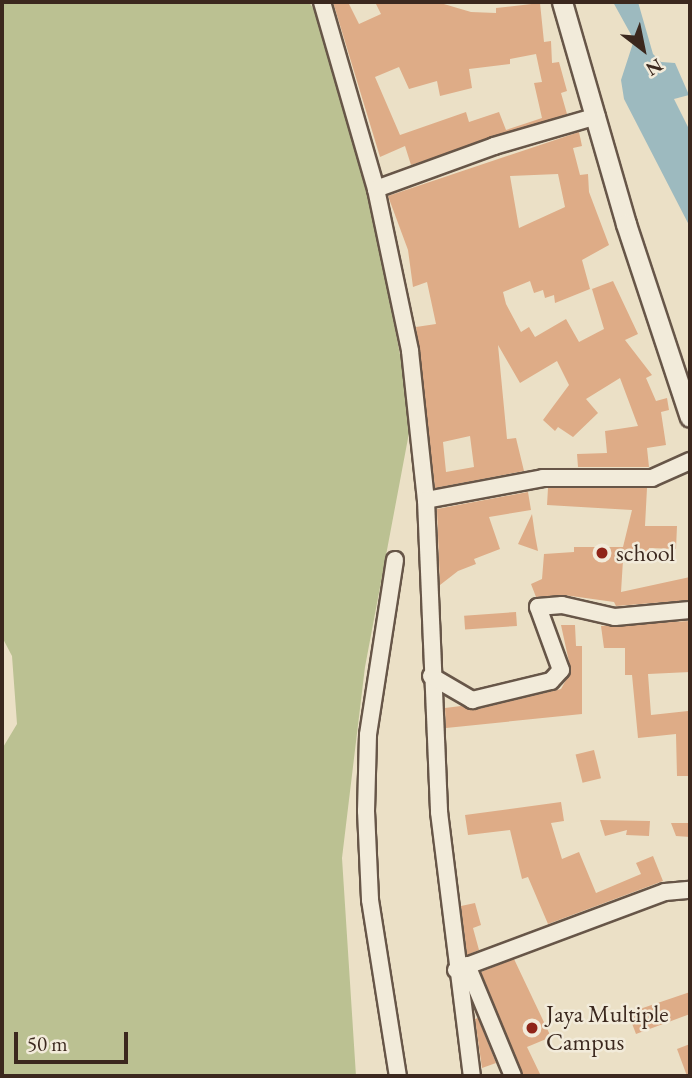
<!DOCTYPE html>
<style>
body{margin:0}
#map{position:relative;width:692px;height:1078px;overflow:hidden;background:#ebe0c6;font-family:"EB Garamond",serif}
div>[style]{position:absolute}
.green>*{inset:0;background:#bbc192}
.water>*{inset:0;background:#9dbabf}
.building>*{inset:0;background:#deac87;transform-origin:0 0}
.roads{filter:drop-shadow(2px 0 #675648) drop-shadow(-2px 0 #675648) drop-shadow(0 2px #675648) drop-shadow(0 -2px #675648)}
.minor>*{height:16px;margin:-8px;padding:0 8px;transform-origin:8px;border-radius:8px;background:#f2ebda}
.tertiary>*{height:19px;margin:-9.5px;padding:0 9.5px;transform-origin:9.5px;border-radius:9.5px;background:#f2ebda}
.dots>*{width:19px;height:19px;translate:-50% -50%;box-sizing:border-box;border:4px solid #f2ebda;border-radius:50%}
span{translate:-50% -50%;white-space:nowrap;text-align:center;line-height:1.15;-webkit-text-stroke:5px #f2ebda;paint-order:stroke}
.poi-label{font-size:24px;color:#3b281e}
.left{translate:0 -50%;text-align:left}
.frame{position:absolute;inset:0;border:4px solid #3b281e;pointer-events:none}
.north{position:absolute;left:608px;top:14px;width:70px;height:70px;-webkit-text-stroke:5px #f2ebda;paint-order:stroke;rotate:148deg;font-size:19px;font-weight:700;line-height:28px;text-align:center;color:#3b281e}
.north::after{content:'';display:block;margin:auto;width:24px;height:32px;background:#3b281e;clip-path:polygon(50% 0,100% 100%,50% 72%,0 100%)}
.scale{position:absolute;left:14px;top:1032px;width:114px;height:32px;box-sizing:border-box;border:4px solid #3b281e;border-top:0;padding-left:9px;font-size:21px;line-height:24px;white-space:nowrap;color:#3b281e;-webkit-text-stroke:5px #f2ebda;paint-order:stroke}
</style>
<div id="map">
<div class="green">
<div style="clip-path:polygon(2px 2px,309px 2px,313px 8px,362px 157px,412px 417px,365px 667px,342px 858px,356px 1076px,2px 1076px,2px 749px,17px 724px,12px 656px,2px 637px)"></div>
</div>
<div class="water">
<div style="clip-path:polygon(613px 2px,638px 2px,653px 54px,661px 62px,675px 63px,689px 95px,674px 99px,690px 131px,690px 227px,624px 99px,621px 80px,634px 40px)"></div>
</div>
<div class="building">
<div style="clip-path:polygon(evenodd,333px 2px,348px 2px,359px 24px,381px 14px,375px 2px,437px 2px,471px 12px,496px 13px,496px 8px,540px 3px,544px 42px,551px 41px,552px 63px,559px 62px,567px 91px,561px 93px,567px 114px,411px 165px,405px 146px,380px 157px,333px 2px,536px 54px,542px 82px,534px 83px,542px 118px,506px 130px,499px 112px,469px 122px,466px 112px,400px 135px,375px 77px,399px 67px,409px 89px,437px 81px,440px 96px,472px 88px,469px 69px,510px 64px,510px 59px,536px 54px)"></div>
<div style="clip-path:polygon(evenodd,579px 132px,582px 146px,573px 148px,580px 175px,588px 174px,589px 192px,609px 245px,582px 260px,590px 289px,555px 303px,554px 295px,545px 298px,543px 290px,534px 293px,530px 281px,503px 292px,506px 304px,521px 332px,529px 327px,535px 337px,566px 319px,579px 342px,604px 329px,592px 289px,613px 281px,638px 334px,625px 340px,652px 375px,646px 378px,656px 401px,667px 398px,669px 410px,661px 412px,666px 445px,647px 448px,649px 467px,578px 467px,577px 454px,607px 453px,605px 431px,638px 426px,620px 378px,586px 399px,598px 413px,573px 437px,558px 427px,555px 431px,543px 420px,569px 385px,557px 361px,520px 383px,498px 345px,507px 439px,516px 438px,524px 471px,435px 488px,416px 327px,436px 324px,427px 282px,413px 287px,408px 250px,388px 196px,579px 132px,558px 174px,565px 207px,519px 228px,510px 176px,558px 174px,579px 132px,470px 436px,474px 467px,446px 472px,443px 442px,470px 436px)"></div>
<div style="clip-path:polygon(548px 488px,647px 488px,645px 526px,677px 526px,676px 549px,649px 548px,647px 559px,629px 554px,629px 560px,623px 560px,621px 592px,690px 577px,690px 600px,616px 606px,614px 602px,564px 595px,536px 597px,531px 584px,542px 579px,544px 554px,574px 552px,574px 547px,623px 547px,632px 510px,547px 505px)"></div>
<div style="clip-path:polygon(528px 492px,531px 510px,489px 517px,500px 549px,474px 559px,476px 564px,458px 571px,440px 585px,437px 509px)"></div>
<div style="clip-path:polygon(532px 514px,535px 535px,538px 551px,518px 544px)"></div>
<div style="left:516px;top:612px;width:14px;height:52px;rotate:86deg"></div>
<div style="clip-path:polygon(690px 621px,690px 672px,648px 674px,651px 715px,688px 711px,690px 776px,677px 776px,676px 734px,638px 738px,632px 675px,625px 675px,625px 648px,604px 648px,601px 626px)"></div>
<div style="clip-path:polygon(561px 625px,575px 625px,576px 646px,582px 646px,582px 714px,446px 728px,445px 708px,461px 706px,474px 710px,561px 689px,571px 671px)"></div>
<div style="left:594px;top:750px;width:29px;height:19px;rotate:76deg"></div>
<div style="clip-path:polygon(561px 802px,564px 821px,551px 823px,562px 859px,579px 852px,596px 893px,641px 874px,636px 863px,653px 856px,663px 881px,548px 924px,528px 877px,522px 879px,510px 830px,468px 835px,465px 815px)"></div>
<div style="clip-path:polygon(600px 820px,650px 821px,649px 836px,626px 835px,627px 830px,605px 836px)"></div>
<div style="clip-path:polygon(671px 823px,690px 823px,690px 837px,676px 836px)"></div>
<div style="clip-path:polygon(475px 903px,481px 925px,473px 928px,479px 950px,467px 955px,461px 906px)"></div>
<div style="clip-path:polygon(514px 959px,551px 1037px,527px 1047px,541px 1076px,523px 1076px,481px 972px)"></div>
<div style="clip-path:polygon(690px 992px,690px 1014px,636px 1034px,628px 1013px)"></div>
<div style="clip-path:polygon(478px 1018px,496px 1063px,482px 1068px,475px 1019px)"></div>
<div style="clip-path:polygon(690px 1044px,690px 1076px,687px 1076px,677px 1049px)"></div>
</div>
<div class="roads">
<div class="minor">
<div style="left:322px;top:2px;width:195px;rotate:73.9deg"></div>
<div style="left:376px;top:189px;width:166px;rotate:78.1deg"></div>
<div style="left:410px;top:351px;width:150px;rotate:83.9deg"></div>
<div style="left:426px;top:500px;width:312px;rotate:87.6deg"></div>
<div style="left:439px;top:812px;width:266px;rotate:82.9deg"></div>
<div style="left:376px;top:189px;width:126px;rotate:-20deg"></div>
<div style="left:494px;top:146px;width:107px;rotate:-16.2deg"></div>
<div style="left:426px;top:500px;width:119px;rotate:-10.6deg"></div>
<div style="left:543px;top:478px;width:109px"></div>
<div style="left:652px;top:478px;width:42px;rotate:-24.1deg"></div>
<div style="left:395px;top:560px;width:177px;rotate:98.8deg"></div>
<div style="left:368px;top:735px;width:76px;rotate:91.5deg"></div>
<div style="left:366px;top:811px;width:89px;rotate:87.4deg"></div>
<div style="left:370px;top:900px;width:178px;rotate:81deg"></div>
<div style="left:431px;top:676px;width:48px;rotate:30.3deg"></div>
<div style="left:472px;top:700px;width:81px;rotate:-13.5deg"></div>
<div style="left:551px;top:681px;width:15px;rotate:-48deg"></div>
<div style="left:561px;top:670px;width:67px;rotate:-110.1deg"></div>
<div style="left:538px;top:607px;width:24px;rotate:-5deg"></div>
<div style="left:562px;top:605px;width:54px;rotate:12.8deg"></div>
<div style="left:615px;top:617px;width:75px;rotate:-5.3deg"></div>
<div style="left:467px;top:965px;width:120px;rotate:67.5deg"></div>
<div style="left:456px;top:970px;width:223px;rotate:-20.5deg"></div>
<div style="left:665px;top:892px;width:25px;rotate:-5deg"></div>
</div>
<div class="tertiary">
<div style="left:562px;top:2px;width:231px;rotate:73.9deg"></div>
<div style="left:626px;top:224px;width:203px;rotate:71.7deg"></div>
</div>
</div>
<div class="dots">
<div style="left:602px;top:553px;background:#8f2418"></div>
<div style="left:532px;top:1028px;background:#8f2418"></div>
</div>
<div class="poi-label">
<span class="left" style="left:616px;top:553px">school</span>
<span class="left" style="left:546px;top:1028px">Jaya Multiple<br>Campus</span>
</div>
<div class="frame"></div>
<div class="north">N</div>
<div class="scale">50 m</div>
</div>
